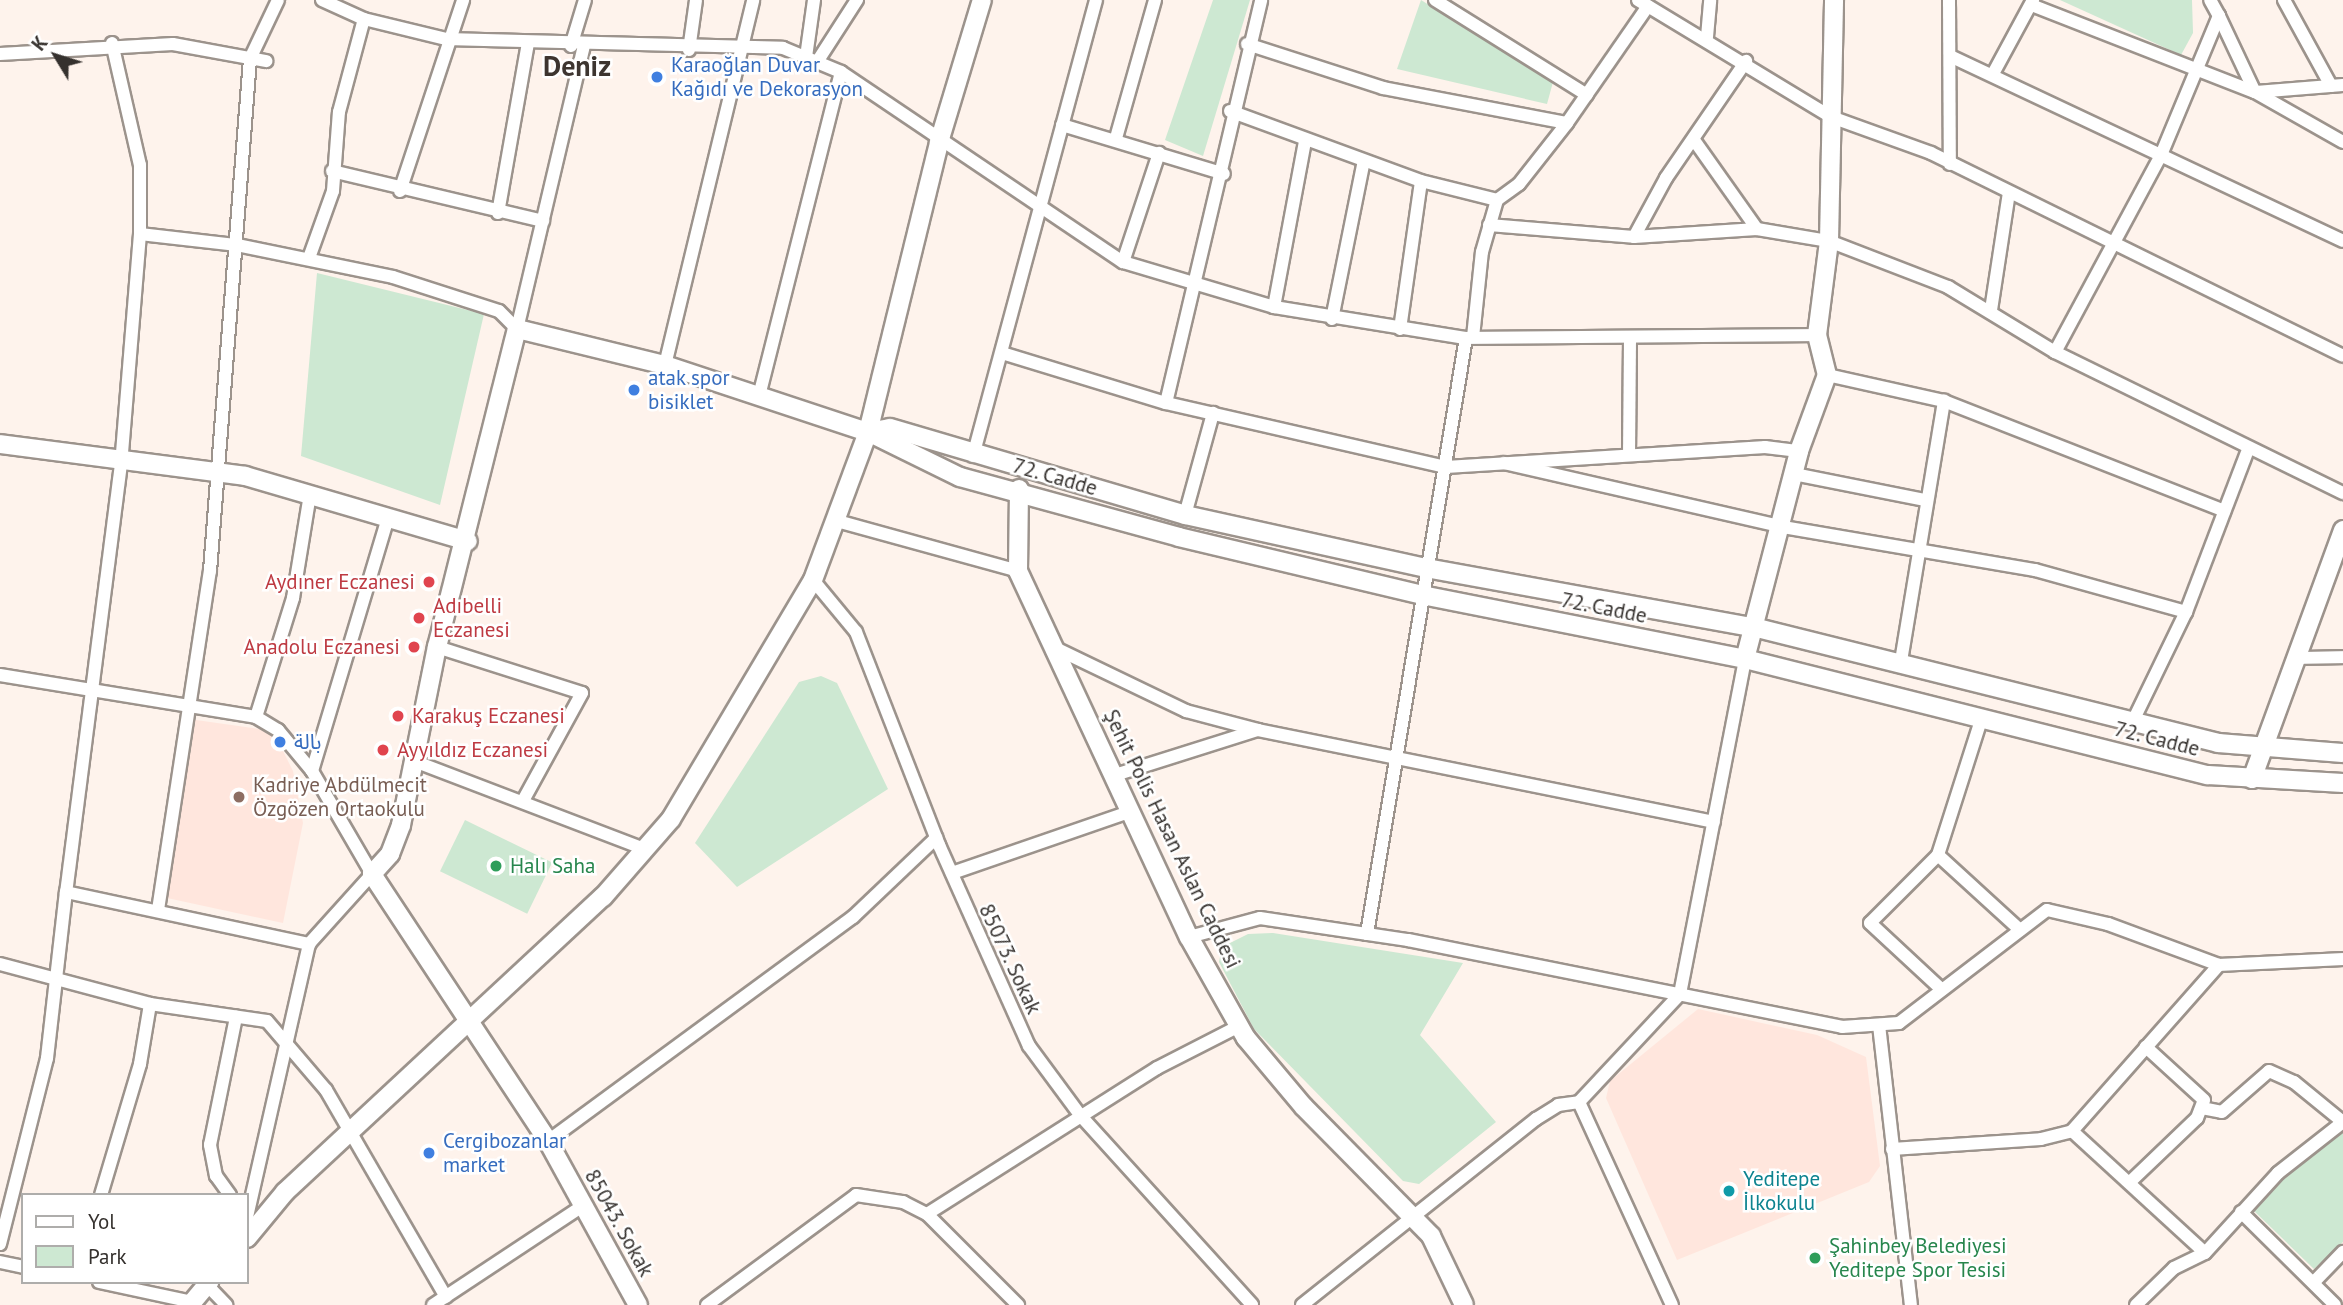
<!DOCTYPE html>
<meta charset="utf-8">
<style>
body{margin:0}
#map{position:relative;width:2343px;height:1305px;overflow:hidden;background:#fef3ec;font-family:"PT Sans","Noto Sans Arabic",sans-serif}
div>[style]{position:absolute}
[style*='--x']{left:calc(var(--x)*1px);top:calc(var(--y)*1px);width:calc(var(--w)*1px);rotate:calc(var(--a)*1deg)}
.education>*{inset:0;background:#ffe6dd}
.green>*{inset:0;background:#cde8d2;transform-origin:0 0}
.roads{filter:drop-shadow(2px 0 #9c938c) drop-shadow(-2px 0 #9c938c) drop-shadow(0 2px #9c938c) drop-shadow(0 -2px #9c938c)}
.street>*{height:12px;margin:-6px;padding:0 6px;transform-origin:6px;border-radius:6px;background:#fff}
.secondary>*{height:18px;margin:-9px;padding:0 9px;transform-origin:9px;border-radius:9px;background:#fff}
.dots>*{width:19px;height:19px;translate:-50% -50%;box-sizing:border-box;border:4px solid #fff;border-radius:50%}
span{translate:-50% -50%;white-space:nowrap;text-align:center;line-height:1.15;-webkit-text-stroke:5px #fff;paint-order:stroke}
.shop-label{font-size:21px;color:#366cbe}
.left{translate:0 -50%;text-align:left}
.street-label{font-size:21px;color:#35312e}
.health-label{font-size:21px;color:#be3a42}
.right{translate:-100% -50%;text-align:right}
.education-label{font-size:21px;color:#785e54}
.leisure-label{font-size:21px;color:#27864d}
.culture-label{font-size:21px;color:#0d838f}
.district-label{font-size:28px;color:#3d3530;font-weight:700}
.legend{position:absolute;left:21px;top:1193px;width:228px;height:91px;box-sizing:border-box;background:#fff;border:2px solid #aeadab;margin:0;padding:9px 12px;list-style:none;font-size:21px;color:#35312e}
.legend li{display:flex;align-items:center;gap:14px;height:35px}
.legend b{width:35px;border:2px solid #aeadab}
.north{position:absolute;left:21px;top:21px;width:70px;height:70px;-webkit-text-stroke:5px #fff;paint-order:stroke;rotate:308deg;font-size:19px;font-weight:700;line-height:28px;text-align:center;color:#35312e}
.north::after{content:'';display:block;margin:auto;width:24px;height:32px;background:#35312e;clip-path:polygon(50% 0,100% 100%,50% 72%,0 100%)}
</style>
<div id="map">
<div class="education">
<div style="clip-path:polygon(189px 719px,273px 731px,293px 771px,303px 823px,283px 923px,167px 898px)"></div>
<div style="clip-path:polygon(1698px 1009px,1817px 1035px,1866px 1057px,1880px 1166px,1869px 1182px,1677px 1260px,1606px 1098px,1610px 1081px)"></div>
</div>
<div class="green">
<div style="clip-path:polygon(1213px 0,1250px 0,1203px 156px,1165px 140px)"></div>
<div style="clip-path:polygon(1421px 0,1553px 82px,1547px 104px,1397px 69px)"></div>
<div style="clip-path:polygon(2060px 0,2192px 0,2193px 33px,2181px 55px)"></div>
<div style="clip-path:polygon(317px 273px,484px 314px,440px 505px,301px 456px)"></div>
<div style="clip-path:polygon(821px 676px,837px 683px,888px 789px,737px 887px,695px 843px,799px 682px)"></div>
<div style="left:465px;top:820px;width:97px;height:57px;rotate:26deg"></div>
<div style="clip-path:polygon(1273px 933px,1463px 963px,1420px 1035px,1496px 1122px,1419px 1184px,1403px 1181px,1254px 1029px,1219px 962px,1222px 947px,1248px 934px)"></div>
<div style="clip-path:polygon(2343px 1129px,2343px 1242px,2314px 1269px,2252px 1209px,2325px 1132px)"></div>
</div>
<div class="roads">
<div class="street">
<div style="--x:322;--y:0;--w:46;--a:24.3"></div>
<div style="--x:364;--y:19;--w:84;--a:13.7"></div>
<div style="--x:446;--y:39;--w:337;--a:1.5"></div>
<div style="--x:783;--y:48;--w:63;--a:22.5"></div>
<div style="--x:841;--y:72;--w:340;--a:34"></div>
<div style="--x:1123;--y:262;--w:158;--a:16.6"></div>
<div style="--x:1274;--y:307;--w:194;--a:9.2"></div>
<div style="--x:1466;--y:338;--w:351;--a:-0.5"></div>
<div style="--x:1435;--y:0;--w:179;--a:32"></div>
<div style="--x:1638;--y:0;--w:226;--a:31.2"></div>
<div style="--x:1831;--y:117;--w:106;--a:19.8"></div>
<div style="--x:1931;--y:153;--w:459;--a:26.2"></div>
<div style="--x:1949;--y:0;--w:164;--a:89.7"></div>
<div style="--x:2284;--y:0;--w:98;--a:61.3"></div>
<div style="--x:2034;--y:6;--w:237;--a:21.3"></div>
<div style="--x:2255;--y:92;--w:101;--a:29.6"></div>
<div style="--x:2219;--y:16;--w:84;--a:64.7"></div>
<div style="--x:1707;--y:37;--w:37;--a:-85"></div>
<div style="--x:112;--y:43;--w:125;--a:77.1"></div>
<div style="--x:140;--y:165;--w:69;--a:90"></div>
<div style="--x:140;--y:234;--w:231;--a:94.7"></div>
<div style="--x:121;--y:464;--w:432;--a:97.3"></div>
<div style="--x:66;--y:892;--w:249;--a:12.1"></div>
<div style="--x:1247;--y:44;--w:143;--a:17.9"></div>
<div style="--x:1383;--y:88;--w:187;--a:10.8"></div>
<div style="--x:571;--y:46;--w:48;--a:-73.1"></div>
<div style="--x:689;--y:50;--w:50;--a:-82"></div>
<div style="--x:0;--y:54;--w:173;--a:-3.3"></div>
<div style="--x:173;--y:44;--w:95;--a:10.4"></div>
<div style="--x:1950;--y:56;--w:434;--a:25.2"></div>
<div style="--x:806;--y:57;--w:58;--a:-82"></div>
<div style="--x:817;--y:62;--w:74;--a:-57.2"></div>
<div style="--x:1994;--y:72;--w:82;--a:-61.6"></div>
<div style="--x:2256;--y:92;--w:87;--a:-4.6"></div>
<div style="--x:1230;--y:111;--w:203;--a:20.1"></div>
<div style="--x:1421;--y:181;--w:78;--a:14"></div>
<div style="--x:1062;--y:125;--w:169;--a:16.8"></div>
<div style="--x:1116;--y:138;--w:143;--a:-74.2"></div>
<div style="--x:1694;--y:140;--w:109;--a:54.7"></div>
<div style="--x:332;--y:171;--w:217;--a:13.3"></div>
<div style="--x:400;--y:191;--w:201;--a:-71.7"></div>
<div style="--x:498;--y:213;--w:173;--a:-80"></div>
<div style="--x:1489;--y:225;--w:145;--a:4.7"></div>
<div style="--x:1634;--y:237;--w:123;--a:-3.7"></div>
<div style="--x:1757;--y:229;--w:73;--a:9.5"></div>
<div style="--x:1829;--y:241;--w:128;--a:21.1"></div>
<div style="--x:1948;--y:287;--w:125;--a:31.3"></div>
<div style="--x:2055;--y:352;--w:321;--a:26.1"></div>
<div style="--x:140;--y:234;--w:98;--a:6.5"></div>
<div style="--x:237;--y:245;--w:159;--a:11.6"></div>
<div style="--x:393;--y:277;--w:111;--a:17.8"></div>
<div style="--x:499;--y:311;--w:25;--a:45"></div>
<div style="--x:1634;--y:237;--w:67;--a:-61.5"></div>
<div style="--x:1666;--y:178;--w:142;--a:-55.6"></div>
<div style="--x:309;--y:258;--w:71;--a:-70.3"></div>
<div style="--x:333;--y:191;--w:79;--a:-85.7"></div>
<div style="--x:339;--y:112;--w:96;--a:-75"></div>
<div style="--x:1123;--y:262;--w:115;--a:-71.7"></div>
<div style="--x:1274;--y:307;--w:168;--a:-79.4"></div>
<div style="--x:1991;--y:310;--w:119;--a:-81.3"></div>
<div style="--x:1332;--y:319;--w:161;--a:-78.6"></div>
<div style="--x:517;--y:329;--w:292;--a:-76.7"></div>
<div style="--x:1400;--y:329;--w:149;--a:-81.9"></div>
<div style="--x:1473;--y:337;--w:85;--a:-84"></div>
<div style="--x:1482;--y:252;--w:54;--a:-73.9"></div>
<div style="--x:1497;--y:200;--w:27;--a:-36"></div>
<div style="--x:1519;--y:184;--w:78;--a:-51.8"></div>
<div style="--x:1567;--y:123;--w:142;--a:-55.3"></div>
<div style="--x:2055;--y:352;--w:224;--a:-61.7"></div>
<div style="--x:2161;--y:155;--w:151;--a:-67.4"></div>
<div style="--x:2219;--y:16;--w:18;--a:-119"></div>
<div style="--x:1002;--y:353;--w:171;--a:17"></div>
<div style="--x:1166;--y:403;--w:287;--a:12.9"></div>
<div style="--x:1446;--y:467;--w:320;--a:-3.6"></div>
<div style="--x:1765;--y:447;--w:34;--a:7"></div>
<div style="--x:665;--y:365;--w:375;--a:-76.4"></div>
<div style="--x:1827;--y:375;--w:120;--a:12.5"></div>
<div style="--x:1944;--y:401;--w:301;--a:21.4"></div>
<div style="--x:759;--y:396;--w:334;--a:-75.8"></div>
<div style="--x:1166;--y:403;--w:414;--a:-76.7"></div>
<div style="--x:1629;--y:455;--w:117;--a:-89.5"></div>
<div style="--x:973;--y:456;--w:472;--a:-74.9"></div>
<div style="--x:1504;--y:463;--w:286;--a:12.9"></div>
<div style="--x:1783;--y:527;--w:256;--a:9.7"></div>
<div style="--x:2035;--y:570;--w:157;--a:15.5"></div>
<div style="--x:1794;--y:474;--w:134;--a:11.2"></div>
<div style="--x:1185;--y:515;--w:106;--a:-74.6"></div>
<div style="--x:837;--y:521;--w:188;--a:15.4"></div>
<div style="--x:813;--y:580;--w:67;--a:50.4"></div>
<div style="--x:856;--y:632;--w:229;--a:68.7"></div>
<div style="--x:939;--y:845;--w:220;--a:65.9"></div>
<div style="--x:1029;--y:1046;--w:86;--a:53.5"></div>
<div style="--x:1080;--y:1115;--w:256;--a:47.8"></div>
<div style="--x:437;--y:647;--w:152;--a:17.6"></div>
<div style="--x:582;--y:693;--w:121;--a:118.7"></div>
<div style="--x:1053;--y:647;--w:148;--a:25.7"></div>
<div style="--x:1186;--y:711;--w:74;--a:14.8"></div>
<div style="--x:2297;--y:658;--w:46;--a:-1.2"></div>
<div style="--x:1901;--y:661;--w:264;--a:-80.6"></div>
<div style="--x:0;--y:675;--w:259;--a:9.3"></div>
<div style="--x:256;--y:717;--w:26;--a:31"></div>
<div style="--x:278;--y:730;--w:53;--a:50.3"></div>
<div style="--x:312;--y:771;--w:119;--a:59.8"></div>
<div style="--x:372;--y:874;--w:94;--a:132"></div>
<div style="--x:309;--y:944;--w:281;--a:102.8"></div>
<div style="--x:256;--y:717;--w:125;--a:-72.7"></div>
<div style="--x:293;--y:598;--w:105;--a:-80.7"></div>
<div style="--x:1982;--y:717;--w:145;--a:107.7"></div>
<div style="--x:1938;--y:855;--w:111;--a:42.4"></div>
<div style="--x:2133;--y:721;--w:121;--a:-64.1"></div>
<div style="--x:2186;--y:612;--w:173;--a:-69.1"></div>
<div style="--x:414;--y:761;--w:246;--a:20.9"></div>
<div style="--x:312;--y:771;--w:265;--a:-73.3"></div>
<div style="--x:1115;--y:775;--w:150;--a:-17.5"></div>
<div style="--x:1258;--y:730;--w:465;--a:11.4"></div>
<div style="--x:1938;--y:855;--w:96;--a:135"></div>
<div style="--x:1870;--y:923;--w:98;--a:42.9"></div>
<div style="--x:952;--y:873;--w:190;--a:-19"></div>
<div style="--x:158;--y:910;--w:343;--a:-81.3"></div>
<div style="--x:210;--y:571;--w:514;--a:-85.53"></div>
<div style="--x:250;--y:59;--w:65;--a:-64.6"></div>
<div style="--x:1367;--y:934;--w:604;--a:-80.57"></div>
<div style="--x:1189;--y:937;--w:73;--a:-15"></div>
<div style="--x:1260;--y:918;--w:150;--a:8.5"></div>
<div style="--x:1408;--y:940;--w:443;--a:11.3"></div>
<div style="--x:1842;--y:1027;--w:57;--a:-4"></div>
<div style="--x:1899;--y:1023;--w:186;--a:-37.4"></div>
<div style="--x:2047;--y:910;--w:63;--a:12.9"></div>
<div style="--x:2108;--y:924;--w:118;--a:20.3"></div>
<div style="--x:2219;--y:965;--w:124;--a:-2.8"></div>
<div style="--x:0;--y:964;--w:155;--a:14.9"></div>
<div style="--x:150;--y:1004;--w:118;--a:8.3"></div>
<div style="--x:267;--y:1021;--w:91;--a:49.5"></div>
<div style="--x:326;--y:1090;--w:239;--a:59.9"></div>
<div style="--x:1879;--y:1025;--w:282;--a:83.5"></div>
<div style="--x:1579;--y:1102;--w:148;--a:-46.9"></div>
<div style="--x:1680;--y:994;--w:341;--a:-79"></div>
<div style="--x:2202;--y:1108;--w:20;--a:11"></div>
<div style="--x:2222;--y:1112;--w:62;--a:-41.1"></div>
<div style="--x:2269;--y:1071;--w:27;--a:24"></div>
<div style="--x:2294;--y:1082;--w:63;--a:39.2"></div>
<div style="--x:2072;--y:1131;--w:180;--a:42.5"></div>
<div style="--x:548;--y:1141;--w:378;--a:-36.3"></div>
<div style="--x:853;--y:917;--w:115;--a:-43.6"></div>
<div style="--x:1892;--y:1149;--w:149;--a:-3.8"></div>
<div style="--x:2041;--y:1139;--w:32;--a:-14"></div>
<div style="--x:2072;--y:1131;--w:222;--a:-48.5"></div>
<div style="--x:2131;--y:1181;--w:91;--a:-43.7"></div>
<div style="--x:2197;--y:1118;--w:19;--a:-69"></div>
<div style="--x:2204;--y:1100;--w:79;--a:-137.6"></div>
<div style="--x:101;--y:1195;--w:137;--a:-73.4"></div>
<div style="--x:140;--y:1064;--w:61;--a:-80.5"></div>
<div style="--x:230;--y:1195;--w:24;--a:-126"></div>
<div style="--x:216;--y:1176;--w:32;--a:-101"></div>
<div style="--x:210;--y:1145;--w:131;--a:-78.5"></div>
<div style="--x:2241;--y:1212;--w:132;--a:44.7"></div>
<div style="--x:927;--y:1214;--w:272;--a:-32.4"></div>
<div style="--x:1157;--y:1068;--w:92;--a:-27.1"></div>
<div style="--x:0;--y:1244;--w:192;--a:-75.8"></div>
<div style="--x:47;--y:1058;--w:167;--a:-83.5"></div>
<div style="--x:0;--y:1262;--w:24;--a:12"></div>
<div style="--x:99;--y:1282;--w:95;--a:12.1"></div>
<div style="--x:2314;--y:1282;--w:42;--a:-46"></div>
<div style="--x:207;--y:1285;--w:28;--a:46"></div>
<div style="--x:433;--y:1305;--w:181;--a:-33.5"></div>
<div style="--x:707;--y:1305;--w:185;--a:-36.4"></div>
<div style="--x:856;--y:1195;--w:48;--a:8.5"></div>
<div style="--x:903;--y:1202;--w:27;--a:27"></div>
<div style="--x:927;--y:1214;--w:129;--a:45"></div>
<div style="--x:1302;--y:1305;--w:299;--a:-38.5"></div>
<div style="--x:1536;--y:1119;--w:26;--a:-32"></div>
<div style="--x:1558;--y:1105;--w:21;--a:-8"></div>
<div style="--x:1579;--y:1102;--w:223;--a:65.4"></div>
<div style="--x:2136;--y:1305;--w:53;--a:-44.2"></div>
<div style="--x:2174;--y:1268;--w:34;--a:-26"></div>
<div style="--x:2205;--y:1253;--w:108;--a:-47.6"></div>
<div style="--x:2278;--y:1173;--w:83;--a:-38.1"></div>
</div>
<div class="secondary">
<div style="--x:868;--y:432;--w:102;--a:26.1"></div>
<div style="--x:960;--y:477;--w:227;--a:15.3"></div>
<div style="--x:1179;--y:537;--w:250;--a:13.4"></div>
<div style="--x:1422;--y:595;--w:329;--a:11.2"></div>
<div style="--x:1745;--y:659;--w:477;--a:14.1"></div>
<div style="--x:2208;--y:775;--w:135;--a:3.4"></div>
<div style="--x:0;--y:444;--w:247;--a:7.4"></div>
<div style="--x:245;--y:476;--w:232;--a:16.3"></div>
<div style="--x:1019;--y:489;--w:82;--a:90.7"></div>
<div style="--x:1018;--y:571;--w:404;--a:65"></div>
<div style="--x:1189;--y:937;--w:116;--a:60.6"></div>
<div style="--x:1246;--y:1038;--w:90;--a:50"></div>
<div style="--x:1304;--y:1107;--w:181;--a:45.4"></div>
<div style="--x:1431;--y:1236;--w:76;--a:64.4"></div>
<div style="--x:1745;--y:659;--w:215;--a:-75.4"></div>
<div style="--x:1799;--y:451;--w:81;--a:-69.8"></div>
<div style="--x:1827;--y:375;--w:41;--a:-104"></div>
<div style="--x:1817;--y:335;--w:95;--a:-82.7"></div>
<div style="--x:1829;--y:241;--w:241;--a:-88.8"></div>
<div style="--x:2252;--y:779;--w:265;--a:-69.9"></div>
<div style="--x:247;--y:1238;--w:60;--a:-50.4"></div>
<div style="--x:285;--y:1192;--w:434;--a:-42.9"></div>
<div style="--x:603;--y:897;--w:103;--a:-48.9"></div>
<div style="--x:671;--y:819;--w:278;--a:-59.3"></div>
<div style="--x:813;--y:580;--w:158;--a:-69.6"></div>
<div style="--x:868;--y:432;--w:299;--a:-76.2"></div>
<div style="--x:939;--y:142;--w:148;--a:-73.2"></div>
<div style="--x:190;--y:1305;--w:30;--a:-50"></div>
<div style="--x:638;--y:1305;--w:187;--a:-118.8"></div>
<div style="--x:548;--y:1141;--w:320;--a:-123.4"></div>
<div style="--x:372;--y:874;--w:27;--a:-48"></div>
<div style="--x:390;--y:854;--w:31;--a:-69"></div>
<div style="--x:401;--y:825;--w:182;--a:-78.6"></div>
<div style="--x:437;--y:647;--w:328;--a:-75.9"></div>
<div style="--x:517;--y:329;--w:152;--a:13.7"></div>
<div style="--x:665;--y:365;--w:214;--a:18.3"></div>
<div style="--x:868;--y:432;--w:22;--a:-10"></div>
<div style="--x:890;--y:428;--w:308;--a:16.4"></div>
<div style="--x:1185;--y:515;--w:247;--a:12.4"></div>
<div style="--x:1426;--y:568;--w:336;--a:10.3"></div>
<div style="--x:1757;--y:628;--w:475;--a:14"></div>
<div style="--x:2218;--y:743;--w:125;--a:4.6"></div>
</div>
</div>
<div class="dots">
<div style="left:657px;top:77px;background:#3f7fe0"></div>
<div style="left:634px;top:390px;background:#3f7fe0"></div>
<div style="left:429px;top:582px;background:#e0444e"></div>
<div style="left:419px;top:618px;background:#e0444e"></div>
<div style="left:414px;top:647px;background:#e0444e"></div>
<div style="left:398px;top:716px;background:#e0444e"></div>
<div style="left:280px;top:742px;background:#3f7fe0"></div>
<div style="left:383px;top:750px;background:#e0444e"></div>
<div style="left:239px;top:797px;background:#8d6e63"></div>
<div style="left:496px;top:866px;background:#2e9e5b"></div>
<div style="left:429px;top:1153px;background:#3f7fe0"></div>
<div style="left:1729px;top:1191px;background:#0f9aa8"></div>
<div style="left:1815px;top:1258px;background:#2e9e5b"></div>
</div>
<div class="shop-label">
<span class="left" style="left:671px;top:77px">Karaoğlan Duvar<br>Kağıdı ve Dekorasyon</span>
<span class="left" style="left:648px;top:390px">atak spor<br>bisiklet</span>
<span class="left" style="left:294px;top:742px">بالة</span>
<span class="left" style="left:443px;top:1153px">Cergibozanlar<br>market</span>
</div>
<div class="street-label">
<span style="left:1055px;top:477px;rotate:16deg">72. Cadde</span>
<span style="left:1604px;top:608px;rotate:11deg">72. Cadde</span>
<span style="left:2157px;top:739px;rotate:14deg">72. Cadde</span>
<span style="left:1172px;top:839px;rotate:64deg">Şehit Polis Hasan Aslan Caddesi</span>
<span style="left:1010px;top:959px;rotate:65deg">85073. Sokak</span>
<span style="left:619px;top:1223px;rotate:61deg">85043. Sokak</span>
</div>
<div class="health-label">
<span class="right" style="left:415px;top:582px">Aydıner Eczanesi</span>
<span class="left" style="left:433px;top:618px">Adıbelli<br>Eczanesi</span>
<span class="right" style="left:400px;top:647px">Anadolu Eczanesi</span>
<span class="left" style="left:412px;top:716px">Karakuş Eczanesi</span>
<span class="left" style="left:397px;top:750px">Ayyıldız Eczanesi</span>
</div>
<div class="education-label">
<span class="left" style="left:253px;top:797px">Kadriye Abdülmecit<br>Özgözen Ortaokulu</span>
</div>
<div class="leisure-label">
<span class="left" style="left:510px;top:866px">Halı Saha</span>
<span class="left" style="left:1829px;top:1258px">Şahinbey Belediyesi<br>Yeditepe Spor Tesisi</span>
</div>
<div class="culture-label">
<span class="left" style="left:1743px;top:1191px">Yeditepe<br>İlkokulu</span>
</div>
<div class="district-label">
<span style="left:577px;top:66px">Deniz</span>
</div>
<ul class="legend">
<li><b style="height:9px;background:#fff"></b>Yol</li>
<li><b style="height:19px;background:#cde8d2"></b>Park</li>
</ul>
<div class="north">K</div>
</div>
